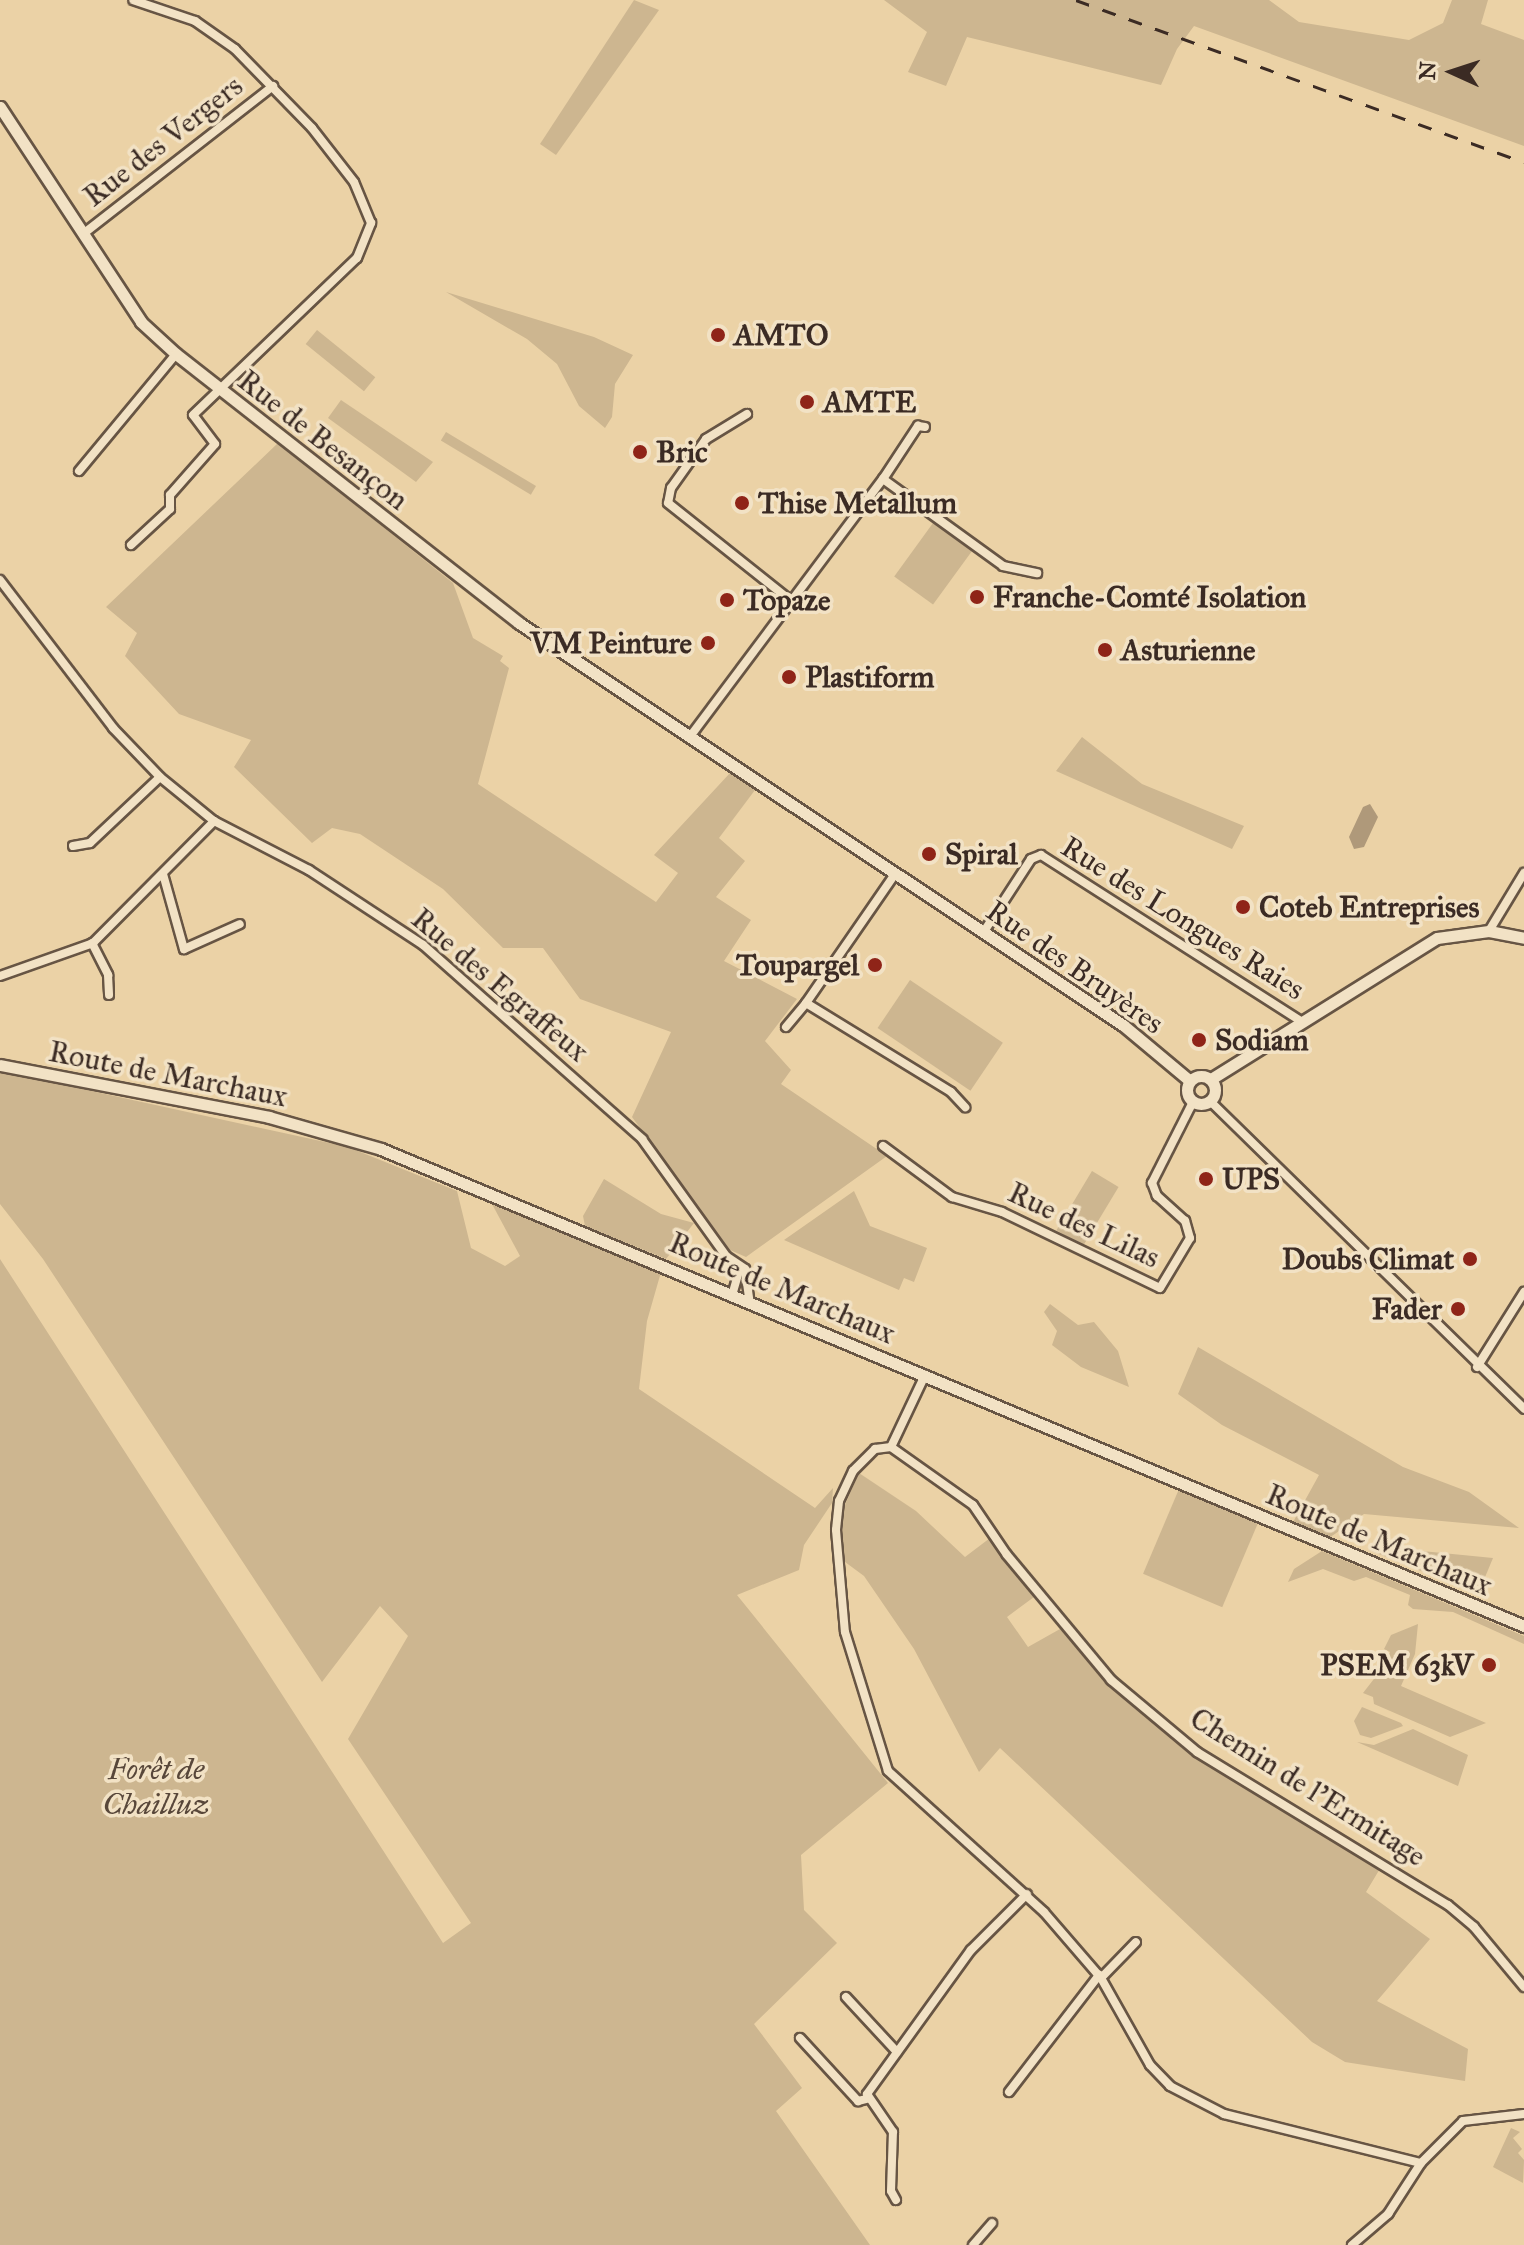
<!DOCTYPE html>
<meta charset="utf-8">
<style>
body{margin:0}
#map{position:relative;width:1524px;height:2245px;overflow:hidden;background:#ebd2a6;font-family:"IM FELL Great Primer",serif}
div>[style]{position:absolute}
[style*='--x']{left:calc(var(--x)*1px);top:calc(var(--y)*1px);width:calc(var(--w)*1px);rotate:calc(var(--a)*1deg)}
.green>*{inset:0;background:#cdb690;transform-origin:0 0}
.water>*{inset:0;background:#af997a}
.roads{filter:drop-shadow(2px 0 #675544) drop-shadow(-2px 0 #675544) drop-shadow(0 2px #675544) drop-shadow(0 -2px #675544)}
.street>*{height:8px;margin:-4px;padding:0 4px;transform-origin:4px;border-radius:4px;background:#f2e2c5}
.secondary>*{height:11px;margin:-5.5px;padding:0 5.5px;transform-origin:5.5px;border-radius:5.5px;background:#f2e2c5}
.secondary>.ring{margin:-5.5px;padding:0;box-sizing:content-box;background:none;border:11px solid #f2e2c5;border-radius:50%}
.rail>*{height:3px;margin-top:-1.5px;transform-origin:0;background:repeating-linear-gradient(90deg,#3b2b24 0 14px,transparent 0 28px)}
.dots>*{width:22px;height:22px;translate:-50% -50%;box-sizing:border-box;border:4px solid #f2e2c5;border-radius:50%}
span{translate:-50% -50%;white-space:nowrap;text-align:center;line-height:1.15;-webkit-text-stroke:7px #f2e2c5;paint-order:stroke}
.street-label{font-size:30px;color:#3b2b24}
.poi-label{font-size:30px;color:#3b2b24;font-weight:700}
.left{translate:0 -50%;text-align:left}
.right{translate:-100% -50%;text-align:right}
.park-label{font-size:30px;color:#58473a;font-style:italic}
.north{position:absolute;left:1412px;top:32px;width:80px;height:80px;-webkit-text-stroke:6px #f2e2c5;paint-order:stroke;rotate:273deg;font-size:22px;font-weight:700;line-height:32px;text-align:center;color:#3b2b24}
.north::after{content:'';display:block;margin:auto;width:28px;height:36px;background:#3b2b24;clip-path:polygon(50% 0,100% 100%,50% 72%,0 100%)}
</style>
<div id="map">
<div class="green">
<div style="clip-path:polygon(634px 0,659px 10px,556px 155px,540px 144px)"></div>
<div style="clip-path:polygon(884px 0,1269px 0,1299px 22px,1409px 40px,1443px 23px,1452px 0,1488px 0,1481px 24px,1524px 40px,1524px 146px,1194px 26px,1177px 49px,1161px 85px,967px 37px,946px 86px,908px 72px,927px 32px)"></div>
<div style="clip-path:polygon(446px 292px,594px 337px,633px 355px,615px 384px,612px 417px,605px 428px,579px 406px,557px 364px,527px 339px)"></div>
<div style="left:317px;top:330px;width:75px;height:18px;rotate:39deg"></div>
<div style="clip-path:polygon(341px 400px,433px 462px,416px 482px,328px 418px)"></div>
<div style="left:446px;top:432px;width:105px;height:10px;rotate:31deg"></div>
<div style="clip-path:polygon(278px 443px,453px 583px,473px 638px,503px 656px,500px 661px,509px 668px,478px 784px,656px 902px,678px 873px,654px 855px,730px 773px,755px 790px,719px 838px,745px 861px,716px 897px,751px 920px,724px 961px,797px 999px,765px 1041px,791px 1070px,781px 1084px,887px 1156px,746px 1257px,730px 1250px,632px 1117px,671px 1032px,580px 999px,543px 948px,503px 948px,443px 889px,360px 834px,332px 828px,312px 843px,234px 767px,251px 740px,179px 714px,125px 656px,137px 633px,106px 607px)"></div>
<div style="left:933px;top:523px;width:48px;height:66px;rotate:36deg"></div>
<div style="clip-path:polygon(1082px 737px,1142px 784px,1244px 826px,1232px 849px,1056px 771px)"></div>
<div style="left:910px;top:980px;width:112px;height:58px;rotate:34deg"></div>
<div style="clip-path:polygon(0 1071px,348px 1147px,457px 1191px,471px 1248px,505px 1266px,520px 1256px,492px 1204px,661px 1272px,647px 1321px,639px 1389px,815px 1508px,833px 1488px,832px 1503px,804px 1545px,799px 1570px,737px 1595px,888px 1783px,801px 1855px,804px 1910px,837px 1943px,754px 2024px,802px 2088px,776px 2111px,870px 2245px,0 2245px,0 1259px,443px 1943px,471px 1923px,348px 1739px,408px 1636px,380px 1606px,322px 1682px,43px 1259px,0 1204px)"></div>
<div style="left:1092px;top:1171px;width:31px;height:69px;rotate:31deg"></div>
<div style="clip-path:polygon(604px 1179px,661px 1214px,694px 1223px,666px 1259px,585px 1226px,583px 1216px)"></div>
<div style="clip-path:polygon(854px 1191px,870px 1226px,927px 1248px,914px 1282px,904px 1278px,899px 1290px,784px 1240px)"></div>
<div style="clip-path:polygon(1050px 1304px,1078px 1325px,1094px 1322px,1118px 1351px,1129px 1387px,1081px 1367px,1052px 1345px,1057px 1331px,1044px 1312px)"></div>
<div style="clip-path:polygon(1198px 1347px,1403px 1467px,1469px 1492px,1519px 1528px,1364px 1514px,1326px 1540px,1292px 1524px,1319px 1475px,1222px 1425px,1178px 1394px)"></div>
<div style="clip-path:polygon(859px 1473px,916px 1511px,965px 1557px,990px 1538px,1034px 1597px,1007px 1617px,1028px 1647px,1060px 1629px,1182px 1748px,1381px 1867px,1366px 1892px,1430px 1939px,1377px 2001px,1468px 2049px,1465px 2081px,1345px 2062px,1312px 2042px,1000px 1748px,979px 1772px,914px 1649px,864px 1576px,841px 1559px,841px 1514px)"></div>
<div style="left:1179px;top:1489px;width:86px;height:92px;rotate:23deg"></div>
<div style="clip-path:polygon(1371px 1546px,1493px 1558px,1478px 1594px,1369px 1550px)"></div>
<div style="clip-path:polygon(1322px 1551px,1524px 1636px,1524px 1644px,1453px 1612px,1413px 1609px,1408px 1605px,1410px 1595px,1366px 1577px,1354px 1581px,1323px 1569px,1288px 1582px,1294px 1569px)"></div>
<div style="clip-path:polygon(1418px 1624px,1415px 1654px,1401px 1686px,1486px 1723px,1450px 1737px,1374px 1704px,1373px 1697px,1363px 1693px,1384px 1666px,1390px 1652px,1384px 1649px,1391px 1635px)"></div>
<div style="clip-path:polygon(1362px 1707px,1401px 1723px,1403px 1726px,1371px 1738px,1360px 1735px,1354px 1721px)"></div>
<div style="clip-path:polygon(1413px 1729px,1468px 1755px,1458px 1786px,1357px 1742px,1374px 1745px)"></div>
<div style="clip-path:polygon(1511px 2128px,1520px 2132px,1513px 2138px,1522px 2149px,1518px 2153px,1524px 2160px,1523px 2183px,1493px 2167px)"></div>
</div>
<div class="water">
<div style="clip-path:polygon(1370px 804px,1378px 817px,1364px 847px,1354px 849px,1349px 837px,1363px 807px)"></div>
</div>
<div class="roads">
<div class="street">
<div style="--x:83;--y:234;--w:241;--a:-37.9"></div>
<div style="--x:747;--y:414;--w:48;--a:148.6"></div>
<div style="--x:706;--y:439;--w:60;--a:125.5"></div>
<div style="--x:671;--y:488;--w:15;--a:101"></div>
<div style="--x:668;--y:503;--w:156;--a:38.5"></div>
<div style="--x:79;--y:471;--w:152;--a:-50.3"></div>
<div style="--x:883;--y:479;--w:64;--a:-56.6"></div>
<div style="--x:918;--y:426;--w:7;--a:8"></div>
<div style="--x:131;--y:545;--w:53;--a:-42.7"></div>
<div style="--x:170;--y:509;--w:14;--a:-90"></div>
<div style="--x:170;--y:495;--w:68;--a:-48.6"></div>
<div style="--x:215;--y:444;--w:36;--a:-127"></div>
<div style="--x:193;--y:415;--w:227;--a:-43.8"></div>
<div style="--x:357;--y:258;--w:38;--a:-68"></div>
<div style="--x:371;--y:223;--w:44;--a:-112.5"></div>
<div style="--x:354;--y:182;--w:68;--a:-127.9"></div>
<div style="--x:312;--y:128;--w:110;--a:-134.3"></div>
<div style="--x:235;--y:49;--w:49;--a:-145"></div>
<div style="--x:195;--y:21;--w:65;--a:-161.3"></div>
<div style="--x:0;--y:580;--w:186;--a:52.6"></div>
<div style="--x:113;--y:728;--w:68;--a:46.2"></div>
<div style="--x:160;--y:777;--w:70;--a:39.2"></div>
<div style="--x:214;--y:821;--w:107;--a:27.3"></div>
<div style="--x:309;--y:870;--w:136;--a:33.3"></div>
<div style="--x:423;--y:945;--w:293;--a:41.5"></div>
<div style="--x:642;--y:1139;--w:144;--a:54.3"></div>
<div style="--x:726;--y:1256;--w:23;--a:34"></div>
<div style="--x:745;--y:1269;--w:30;--a:82"></div>
<div style="--x:689;--y:738;--w:324;--a:-53.2"></div>
<div style="--x:883;--y:479;--w:148;--a:35.9"></div>
<div style="--x:1003;--y:566;--w:35;--a:12"></div>
<div style="--x:73;--y:846;--w:17;--a:-10"></div>
<div style="--x:90;--y:843;--w:96;--a:-43.3"></div>
<div style="--x:163;--y:874;--w:78;--a:74.4"></div>
<div style="--x:184;--y:949;--w:61;--a:-24.1"></div>
<div style="--x:895;--y:874;--w:157;--a:124.6"></div>
<div style="--x:806;--y:1003;--w:170;--a:31.5"></div>
<div style="--x:951;--y:1092;--w:21;--a:47"></div>
<div style="--x:1489;--y:931;--w:68;--a:-58.9"></div>
<div style="--x:983;--y:933;--w:88;--a:-57"></div>
<div style="--x:1031;--y:859;--w:11;--a:-22"></div>
<div style="--x:1041;--y:855;--w:308;--a:32.6"></div>
<div style="--x:92;--y:943;--w:36;--a:63"></div>
<div style="--x:108;--y:975;--w:20;--a:87"></div>
<div style="--x:0;--y:976;--w:99;--a:-19.5"></div>
<div style="--x:93;--y:943;--w:172;--a:-45.2"></div>
<div style="--x:786;--y:1027;--w:31;--a:-50"></div>
<div style="--x:1210;--y:1101;--w:440;--a:44.4"></div>
<div style="--x:883;--y:1146;--w:86;--a:36.5"></div>
<div style="--x:952;--y:1197;--w:52;--a:16.7"></div>
<div style="--x:1002;--y:1212;--w:175;--a:25.7"></div>
<div style="--x:1160;--y:1288;--w:58;--a:-59"></div>
<div style="--x:1190;--y:1238;--w:18;--a:-106"></div>
<div style="--x:1185;--y:1221;--w:38;--a:-138"></div>
<div style="--x:1157;--y:1196;--w:14;--a:-111"></div>
<div style="--x:1152;--y:1183;--w:91;--a:-63.2"></div>
<div style="--x:733;--y:1292;--w:25;--a:-74"></div>
<div style="--x:1477;--y:1367;--w:89;--a:-57.9"></div>
<div style="--x:891;--y:1447;--w:16;--a:173"></div>
<div style="--x:875;--y:1449;--w:31;--a:135"></div>
<div style="--x:853;--y:1471;--w:33;--a:115"></div>
<div style="--x:839;--y:1501;--w:29;--a:96"></div>
<div style="--x:836;--y:1530;--w:102;--a:85"></div>
<div style="--x:845;--y:1632;--w:145;--a:72.8"></div>
<div style="--x:888;--y:1771;--w:210;--a:42.1"></div>
<div style="--x:1044;--y:1912;--w:87;--a:49.2"></div>
<div style="--x:1101;--y:1978;--w:100;--a:60.6"></div>
<div style="--x:1150;--y:2065;--w:29;--a:46"></div>
<div style="--x:1170;--y:2086;--w:61;--a:27.4"></div>
<div style="--x:1224;--y:2114;--w:203;--a:14"></div>
<div style="--x:891;--y:1447;--w:100;--a:35.3"></div>
<div style="--x:973;--y:1505;--w:60;--a:55.8"></div>
<div style="--x:1007;--y:1555;--w:163;--a:50.2"></div>
<div style="--x:1111;--y:1680;--w:112;--a:39.9"></div>
<div style="--x:1197;--y:1752;--w:294;--a:31.4"></div>
<div style="--x:1448;--y:1905;--w:34;--a:40"></div>
<div style="--x:1474;--y:1927;--w:78;--a:50.2"></div>
<div style="--x:891;--y:1447;--w:80;--a:-64.7"></div>
<div style="--x:1101;--y:1978;--w:50;--a:-45.8"></div>
<div style="--x:846;--y:1997;--w:75;--a:47.2"></div>
<div style="--x:800;--y:2038;--w:86;--a:47.4"></div>
<div style="--x:858;--y:2101;--w:9;--a:-13"></div>
<div style="--x:1009;--y:2092;--w:148;--a:-52.4"></div>
<div style="--x:896;--y:2200;--w:10;--a:-119"></div>
<div style="--x:891;--y:2191;--w:59;--a:-88.1"></div>
<div style="--x:893;--y:2132;--w:46;--a:-124.4"></div>
<div style="--x:867;--y:2094;--w:178;--a:-54.2"></div>
<div style="--x:971;--y:1950;--w:79;--a:-45"></div>
<div style="--x:973;--y:2245;--w:29;--a:-49"></div>
<div style="--x:1352;--y:2245;--w:48;--a:-40.7"></div>
<div style="--x:1388;--y:2214;--w:61;--a:-57.1"></div>
<div style="--x:1421;--y:2163;--w:59;--a:-45"></div>
<div style="--x:1463;--y:2121;--w:61;--a:-6.5"></div>
</div>
<div class="secondary">
<div style="--x:0;--y:107;--w:257;--a:56.7"></div>
<div style="--x:141;--y:322;--w:47;--a:42.4"></div>
<div style="--x:176;--y:354;--w:436;--a:38.1"></div>
<div style="--x:519;--y:623;--w:726;--a:33.65"></div>
<div style="--x:1123;--y:1025;--w:87;--a:39.9"></div>
<div style="--x:0;--y:1065;--w:274;--a:10.9"></div>
<div style="--x:269;--y:1117;--w:116;--a:15.9"></div>
<div style="--x:381;--y:1149;--w:1239;--a:22.65"></div>
<div class="ring" style="left:1187px;top:1076px;width:17px;height:17px"></div>
<div style="--x:1211;--y:1079;--w:266;--a:-32"></div>
<div style="--x:1437;--y:938;--w:52;--a:-7.7"></div>
<div style="--x:1489;--y:931;--w:36;--a:11"></div>
</div>
</div>
<div class="rail">
<div style="--x:1076;--y:0;--w:476;--a:19.9"></div>
</div>
<div class="dots">
<div style="left:718px;top:335px;background:#8f2418"></div>
<div style="left:807px;top:402px;background:#8f2418"></div>
<div style="left:640px;top:452px;background:#8f2418"></div>
<div style="left:742px;top:503px;background:#8f2418"></div>
<div style="left:977px;top:597px;background:#8f2418"></div>
<div style="left:727px;top:600px;background:#8f2418"></div>
<div style="left:708px;top:643px;background:#8f2418"></div>
<div style="left:1105px;top:650px;background:#8f2418"></div>
<div style="left:789px;top:677px;background:#8f2418"></div>
<div style="left:929px;top:854px;background:#8f2418"></div>
<div style="left:1243px;top:907px;background:#8f2418"></div>
<div style="left:875px;top:965px;background:#8f2418"></div>
<div style="left:1199px;top:1040px;background:#8f2418"></div>
<div style="left:1206px;top:1179px;background:#8f2418"></div>
<div style="left:1470px;top:1259px;background:#8f2418"></div>
<div style="left:1458px;top:1309px;background:#8f2418"></div>
<div style="left:1489px;top:1665px;background:#8f2418"></div>
</div>
<div class="street-label">
<span style="left:163px;top:141px;rotate:-38deg">Rue des Vergers</span>
<span style="left:323px;top:440px;rotate:38deg">Rue de Besançon</span>
<span style="left:1183px;top:918px;rotate:32deg">Rue des Longues Raies</span>
<span style="left:1075px;top:967px;rotate:35deg">Rue des Bruyères</span>
<span style="left:500px;top:985px;rotate:40deg">Rue des Egraffeux</span>
<span style="left:168px;top:1074px;rotate:11deg">Route de Marchaux</span>
<span style="left:1084px;top:1225px;rotate:25deg">Rue des Lilas</span>
<span style="left:782px;top:1288px;rotate:23deg">Route de Marchaux</span>
<span style="left:1379px;top:1540px;rotate:23deg">Route de Marchaux</span>
<span style="left:1308px;top:1787px;rotate:32deg">Chemin de l'Ermitage</span>
</div>
<div class="poi-label">
<span class="left" style="left:734px;top:335px">AMTO</span>
<span class="left" style="left:823px;top:402px">AMTE</span>
<span class="left" style="left:656px;top:452px">Bric</span>
<span class="left" style="left:758px;top:503px">Thise Metallum</span>
<span class="left" style="left:993px;top:597px">Franche-Comté Isolation</span>
<span class="left" style="left:743px;top:600px">Topaze</span>
<span class="right" style="left:692px;top:643px">VM Peinture</span>
<span class="left" style="left:1121px;top:650px">Asturienne</span>
<span class="left" style="left:805px;top:677px">Plastiform</span>
<span class="left" style="left:945px;top:854px">Spiral</span>
<span class="left" style="left:1259px;top:907px">Coteb Entreprises</span>
<span class="right" style="left:859px;top:965px">Toupargel</span>
<span class="left" style="left:1215px;top:1040px">Sodiam</span>
<span class="left" style="left:1222px;top:1179px">UPS</span>
<span class="right" style="left:1454px;top:1259px">Doubs Climat</span>
<span class="right" style="left:1442px;top:1309px">Fader</span>
<span class="right" style="left:1473px;top:1665px">PSEM 63kV</span>
</div>
<div class="park-label">
<span style="left:156px;top:1786px">Forêt de<br>Chailluz</span>
</div>
<div class="north">N</div>
</div>
